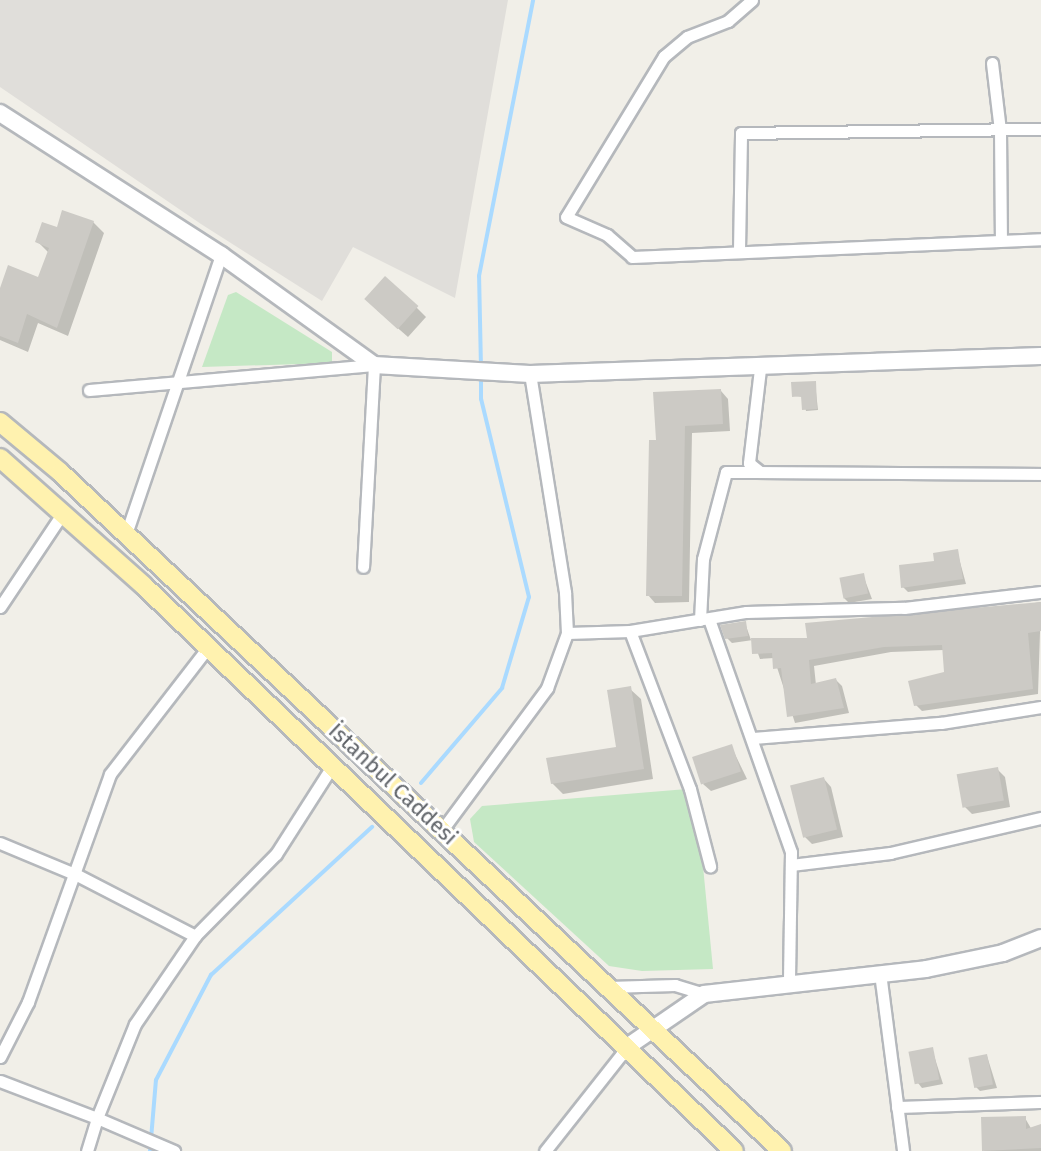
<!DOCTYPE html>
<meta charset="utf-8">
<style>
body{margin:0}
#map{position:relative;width:1041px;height:1151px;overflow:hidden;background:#f1efe8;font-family:"Fira Sans",sans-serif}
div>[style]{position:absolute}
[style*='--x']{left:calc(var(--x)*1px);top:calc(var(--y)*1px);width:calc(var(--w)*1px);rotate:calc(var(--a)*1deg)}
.industrial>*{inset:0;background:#e0deda}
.green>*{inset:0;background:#c5e8c5}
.shadow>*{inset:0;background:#0003}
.stream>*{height:4px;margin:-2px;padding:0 2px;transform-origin:2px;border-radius:2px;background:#aadaff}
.building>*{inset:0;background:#cccac5;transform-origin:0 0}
.roads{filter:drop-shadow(2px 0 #b5b8bc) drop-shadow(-2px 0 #b5b8bc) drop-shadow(0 2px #b5b8bc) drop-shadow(0 -2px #b5b8bc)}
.street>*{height:11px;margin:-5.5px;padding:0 5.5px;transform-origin:5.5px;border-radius:5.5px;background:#fff}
.secondary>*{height:16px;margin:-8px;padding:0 8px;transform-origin:8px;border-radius:8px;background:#fff}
.primary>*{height:18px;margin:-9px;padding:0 9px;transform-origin:9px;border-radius:9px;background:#fff2af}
span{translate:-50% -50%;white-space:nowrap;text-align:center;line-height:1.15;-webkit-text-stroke:6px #fff;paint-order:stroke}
.street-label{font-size:22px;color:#5f6368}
</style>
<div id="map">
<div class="industrial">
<div style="clip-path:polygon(0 0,508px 0,455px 298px,353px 247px,322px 301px,201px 224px,0 87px)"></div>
</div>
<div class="green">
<div style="clip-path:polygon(236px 292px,332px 352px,332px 363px,202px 367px,228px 295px)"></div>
<div style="clip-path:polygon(687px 789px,702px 856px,713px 969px,642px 971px,609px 966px,474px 842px,470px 819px,482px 806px)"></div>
</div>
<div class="shadow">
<div style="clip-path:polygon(93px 222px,104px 233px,68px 336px,38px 323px,28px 352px,0 340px,0 295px,39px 280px,49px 253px,37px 241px,58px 230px)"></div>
<div style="clip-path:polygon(416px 307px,426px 317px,408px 337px,377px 310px)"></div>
<div style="clip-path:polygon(815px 383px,818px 410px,806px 411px,803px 397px,794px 396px)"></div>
<div style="clip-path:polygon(721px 391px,728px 399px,730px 431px,692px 433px,689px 602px,655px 603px,648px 595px,658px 442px)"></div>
<div style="clip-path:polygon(957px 551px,966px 584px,908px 592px,903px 587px)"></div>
<div style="clip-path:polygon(863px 575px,872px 599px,849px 603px,844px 598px)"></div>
<div style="clip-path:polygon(1041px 602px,1038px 694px,922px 711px,916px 705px,946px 673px,944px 650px,891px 652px,814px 666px,816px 685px,836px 680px,842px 686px,849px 713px,795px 723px,774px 658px,760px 659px,753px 640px,732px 643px,727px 638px,745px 623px,751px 640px,810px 640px)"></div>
<div style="clip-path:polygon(630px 689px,641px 699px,653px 779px,563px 794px,552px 783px,618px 748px)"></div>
<div style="clip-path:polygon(731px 746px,747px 779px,711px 791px,703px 784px)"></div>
<div style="clip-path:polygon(997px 769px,1005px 777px,1010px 807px,972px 814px,964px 806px)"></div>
<div style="clip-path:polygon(824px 779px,831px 787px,843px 837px,812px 844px,804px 836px)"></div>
<div style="clip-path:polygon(932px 1049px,943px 1084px,922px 1088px,918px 1083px)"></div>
<div style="clip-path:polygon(987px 1056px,997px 1088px,980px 1091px,976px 1087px)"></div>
<div style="clip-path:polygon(1025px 1118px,1032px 1130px,1041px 1127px,1041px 1151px,984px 1151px,983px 1119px)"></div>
</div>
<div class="stream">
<div style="--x:481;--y:368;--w:92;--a:-91.2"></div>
<div style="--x:479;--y:276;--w:281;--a:-78.9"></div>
<div style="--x:421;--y:783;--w:125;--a:-49.5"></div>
<div style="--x:502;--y:688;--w:95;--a:-73.5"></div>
<div style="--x:529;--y:597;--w:204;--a:-103.6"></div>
<div style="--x:481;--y:399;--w:22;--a:-90"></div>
<div style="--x:150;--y:1151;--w:71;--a:-85.2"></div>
<div style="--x:156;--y:1080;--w:119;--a:-62.4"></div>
<div style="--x:211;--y:975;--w:219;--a:-42.6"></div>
</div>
<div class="building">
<div style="clip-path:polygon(62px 210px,94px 221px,57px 328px,27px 314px,18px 343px,0 336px,0 288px,8px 265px,38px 277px,49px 248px,35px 242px,42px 222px,57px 227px)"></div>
<div style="left:385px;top:276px;width:45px;height:31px;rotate:42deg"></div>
<div style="clip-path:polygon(816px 381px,817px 409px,802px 410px,801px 396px,792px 397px,791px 382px)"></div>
<div style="clip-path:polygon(721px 389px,723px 424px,685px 426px,682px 596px,646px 596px,649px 440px,656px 440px,653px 392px)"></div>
<div style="clip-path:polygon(958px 549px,963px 579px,901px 588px,899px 565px,934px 561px,933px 553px)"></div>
<div style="left:864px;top:573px;width:21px;height:25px;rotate:79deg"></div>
<div style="clip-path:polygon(1041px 602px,1041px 631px,1028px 633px,1033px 689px,914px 706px,908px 681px,944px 672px,942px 645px,884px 647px,809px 660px,811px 684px,836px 678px,844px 708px,787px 717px,781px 668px,773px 669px,772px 653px,752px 654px,751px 638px,807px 638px,805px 623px)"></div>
<div style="clip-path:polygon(746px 621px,748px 636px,725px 639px,720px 625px)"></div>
<div style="clip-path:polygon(631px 686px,644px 769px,551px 784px,546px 758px,616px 747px,607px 690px)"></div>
<div style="left:732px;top:744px;width:29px;height:42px;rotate:72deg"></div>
<div style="left:998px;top:767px;width:34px;height:42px;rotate:80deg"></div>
<div style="left:824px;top:777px;width:54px;height:35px;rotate:76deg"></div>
<div style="left:933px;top:1047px;width:33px;height:25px;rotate:79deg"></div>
<div style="left:987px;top:1054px;width:31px;height:19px;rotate:79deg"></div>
<div style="clip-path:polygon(1026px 1116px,1026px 1129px,1041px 1124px,1041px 1148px,982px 1151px,981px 1117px)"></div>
</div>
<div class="roads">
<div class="street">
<div style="--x:752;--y:0;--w:32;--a:139"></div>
<div style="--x:728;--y:21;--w:44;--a:158.7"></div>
<div style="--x:687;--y:37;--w:30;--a:140"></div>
<div style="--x:664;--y:56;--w:188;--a:121.3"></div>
<div style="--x:566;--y:217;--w:45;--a:23.7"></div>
<div style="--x:607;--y:235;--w:33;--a:41"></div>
<div style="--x:632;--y:257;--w:409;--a:-2.5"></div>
<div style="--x:992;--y:63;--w:67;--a:83.2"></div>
<div style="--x:1000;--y:130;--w:110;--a:89.5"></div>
<div style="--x:739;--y:250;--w:117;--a:-89"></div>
<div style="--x:741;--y:133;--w:300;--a:-0.8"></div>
<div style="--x:760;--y:369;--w:95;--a:96.7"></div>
<div style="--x:749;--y:463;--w:14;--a:39"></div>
<div style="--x:760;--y:472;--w:281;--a:0.4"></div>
<div style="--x:89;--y:390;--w:286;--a:-5"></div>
<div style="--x:374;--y:365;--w:202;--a:93.1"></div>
<div style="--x:126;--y:534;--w:295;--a:-71.2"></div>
<div style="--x:0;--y:607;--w:115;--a:-56.3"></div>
<div style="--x:709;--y:619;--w:247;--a:70.6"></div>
<div style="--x:791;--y:852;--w:130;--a:90.9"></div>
<div style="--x:700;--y:620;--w:61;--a:-87.2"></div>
<div style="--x:703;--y:559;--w:90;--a:-75.2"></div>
<div style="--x:726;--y:472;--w:33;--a:0"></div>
<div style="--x:630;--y:631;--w:169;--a:69.2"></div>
<div style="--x:690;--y:789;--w:80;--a:75.4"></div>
<div style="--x:567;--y:633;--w:63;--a:-1.8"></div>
<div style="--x:630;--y:631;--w:118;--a:-9.3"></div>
<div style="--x:746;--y:612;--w:158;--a:-1.5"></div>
<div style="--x:904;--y:608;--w:138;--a:-6.7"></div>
<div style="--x:753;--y:738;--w:189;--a:-4.6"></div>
<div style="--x:941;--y:723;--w:101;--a:-9.1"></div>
<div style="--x:442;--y:830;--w:177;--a:-53.5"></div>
<div style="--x:547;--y:688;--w:59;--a:-70"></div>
<div style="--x:567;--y:633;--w:41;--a:-92.8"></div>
<div style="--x:565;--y:592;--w:221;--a:-99.1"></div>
<div style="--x:0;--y:843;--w:83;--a:22.6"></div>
<div style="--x:77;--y:875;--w:133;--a:27.3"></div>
<div style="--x:195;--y:936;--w:115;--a:-45.4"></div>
<div style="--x:276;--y:854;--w:106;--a:-57.4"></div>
<div style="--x:791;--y:865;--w:100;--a:-6.9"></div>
<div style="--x:890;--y:853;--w:155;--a:-13.1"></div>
<div style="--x:880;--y:973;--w:179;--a:82.6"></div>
<div style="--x:608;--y:987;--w:67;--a:-1.7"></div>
<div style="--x:675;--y:985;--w:30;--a:17"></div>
<div style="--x:0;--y:1057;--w:62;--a:-63"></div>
<div style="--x:28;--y:1002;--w:242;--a:-70.2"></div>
<div style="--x:110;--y:774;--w:160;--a:-52.3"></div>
<div style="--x:0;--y:1081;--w:104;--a:20.9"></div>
<div style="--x:97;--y:1118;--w:101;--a:-68"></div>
<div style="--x:135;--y:1024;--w:107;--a:-55.7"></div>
<div style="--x:897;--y:1107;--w:144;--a:-2"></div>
<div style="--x:87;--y:1151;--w:34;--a:-73"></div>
<div style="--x:97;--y:1118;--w:84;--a:23.2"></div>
<div style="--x:545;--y:1151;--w:132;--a:-51.7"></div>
</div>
<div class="secondary">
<div style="--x:0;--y:113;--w:263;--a:32.7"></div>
<div style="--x:221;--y:255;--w:188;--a:35.7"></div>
<div style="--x:374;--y:365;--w:156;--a:3.3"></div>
<div style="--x:530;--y:374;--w:511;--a:-2.02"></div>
<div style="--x:627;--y:1047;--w:93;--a:-34.5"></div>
<div style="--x:704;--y:994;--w:223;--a:-6.4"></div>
<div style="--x:926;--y:969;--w:79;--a:-11.7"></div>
<div style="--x:1003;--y:953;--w:41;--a:-21.5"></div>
</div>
<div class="primary">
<div style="--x:0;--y:422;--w:78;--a:39.8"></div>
<div style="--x:60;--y:472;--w:991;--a:43.24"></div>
<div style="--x:0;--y:458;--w:191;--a:41.6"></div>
<div style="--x:143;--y:585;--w:818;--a:43.76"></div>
</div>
</div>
<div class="street-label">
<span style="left:393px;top:784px;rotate:43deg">İstanbul Caddesi</span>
</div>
</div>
